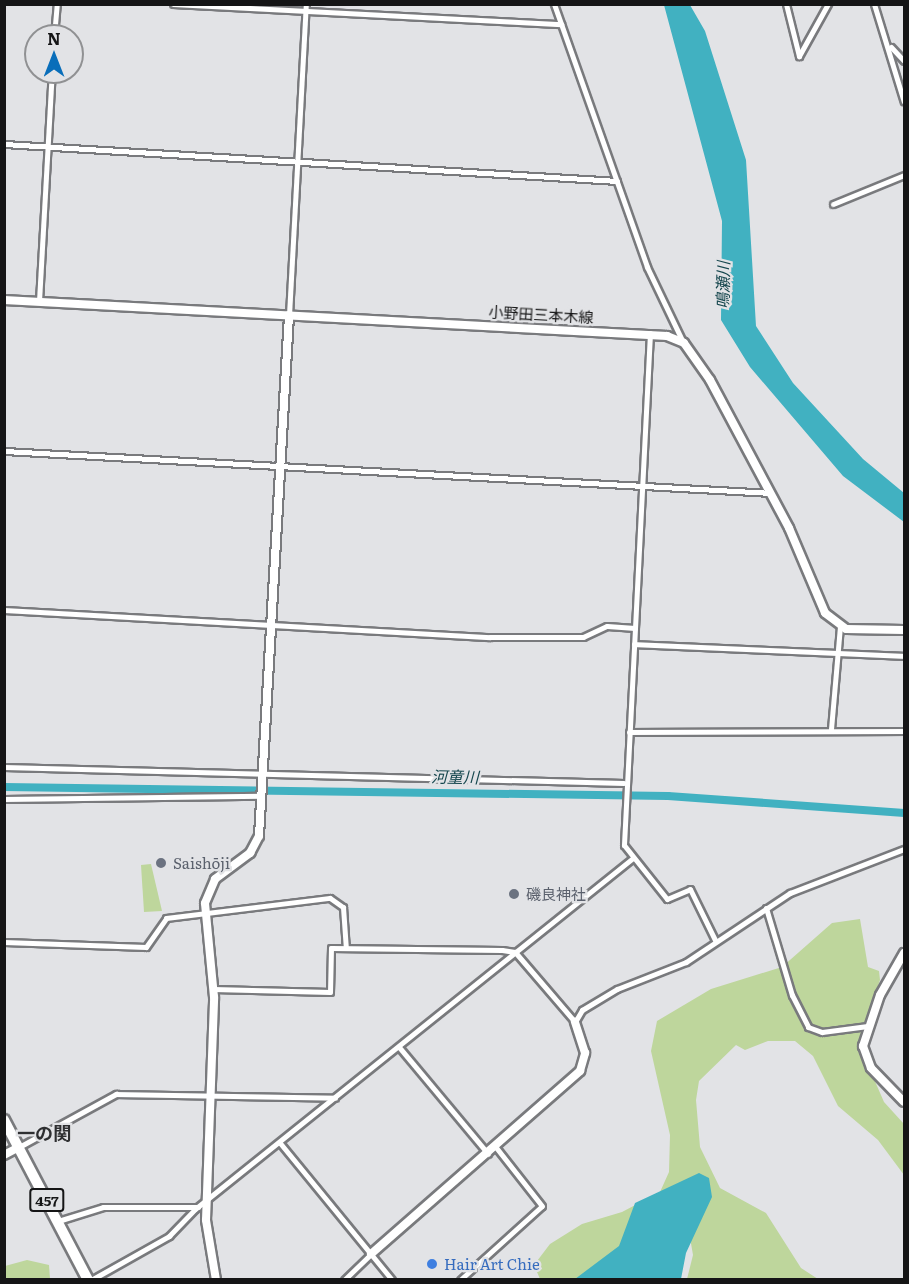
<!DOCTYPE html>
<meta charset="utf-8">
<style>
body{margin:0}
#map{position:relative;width:909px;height:1284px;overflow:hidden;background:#e2e3e6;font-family:Literata,"Noto Sans JP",serif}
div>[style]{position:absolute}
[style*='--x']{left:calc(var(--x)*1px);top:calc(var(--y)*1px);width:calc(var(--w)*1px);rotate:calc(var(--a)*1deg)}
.green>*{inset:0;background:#bed69c}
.water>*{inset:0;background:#41b1c1}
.river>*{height:8px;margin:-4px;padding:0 4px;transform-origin:4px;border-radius:4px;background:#41b1c1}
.roads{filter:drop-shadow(2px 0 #797a7d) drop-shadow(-2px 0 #797a7d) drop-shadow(0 2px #797a7d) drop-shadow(0 -2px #797a7d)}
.street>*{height:5px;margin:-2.5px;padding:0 2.5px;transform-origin:2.5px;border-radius:2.5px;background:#fff}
.secondary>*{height:8px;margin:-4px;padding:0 4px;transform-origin:4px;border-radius:4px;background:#fff}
.highway>*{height:10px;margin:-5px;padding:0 5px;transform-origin:5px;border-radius:5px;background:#fff}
.dots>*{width:16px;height:16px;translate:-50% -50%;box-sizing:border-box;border:3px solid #e2e3e6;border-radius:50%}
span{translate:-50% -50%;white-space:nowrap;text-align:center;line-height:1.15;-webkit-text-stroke:4.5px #e2e3e6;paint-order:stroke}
.shield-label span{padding:2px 4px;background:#e2e3e6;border:2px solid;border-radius:4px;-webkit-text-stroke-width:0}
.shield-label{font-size:14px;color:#151516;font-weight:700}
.street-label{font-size:15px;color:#151516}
.worship-label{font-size:15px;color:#5b616d}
.left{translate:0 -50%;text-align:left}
.shop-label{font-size:15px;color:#366cbe}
.water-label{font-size:16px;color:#16474e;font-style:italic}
.quarter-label{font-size:18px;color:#2e2f31;font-weight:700}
.frame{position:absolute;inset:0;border:6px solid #151516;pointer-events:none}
.north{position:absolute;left:24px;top:24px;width:60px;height:60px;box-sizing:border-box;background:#e2e3e6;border:2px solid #909193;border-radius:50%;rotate:0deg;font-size:16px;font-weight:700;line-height:24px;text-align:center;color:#151516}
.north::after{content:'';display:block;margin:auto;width:21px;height:27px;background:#096eba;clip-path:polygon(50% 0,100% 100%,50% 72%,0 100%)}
</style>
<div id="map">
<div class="green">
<div style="clip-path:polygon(151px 864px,162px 911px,144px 912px,141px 865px)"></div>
<div style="clip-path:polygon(860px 919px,868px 967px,879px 971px,880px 980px,866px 1022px,867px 1063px,884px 1102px,904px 1124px,904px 1175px,878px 1140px,838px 1106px,813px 1056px,795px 1041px,768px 1041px,745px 1050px,736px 1045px,699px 1081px,696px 1100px,700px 1147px,720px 1188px,766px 1213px,801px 1268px,818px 1279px,687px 1279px,693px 1255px,689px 1232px,638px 1238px,588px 1279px,540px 1279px,534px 1265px,550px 1244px,582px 1224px,622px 1212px,660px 1192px,669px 1172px,670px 1135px,651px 1051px,657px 1021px,711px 989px,782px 967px,832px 923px)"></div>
<div style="clip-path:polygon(27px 1260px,49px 1265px,50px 1279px,5px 1279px,5px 1266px)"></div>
</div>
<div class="water">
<div style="clip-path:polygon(664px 5px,690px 5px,705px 31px,746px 160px,756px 326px,793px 383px,863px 459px,904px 493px,904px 522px,843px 476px,750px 367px,721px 320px,722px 221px)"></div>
<div style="clip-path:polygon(699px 1173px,709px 1178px,712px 1197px,686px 1253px,681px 1279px,575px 1279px,619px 1246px,635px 1203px)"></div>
</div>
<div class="river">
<div style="--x:4;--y:787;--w:664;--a:0.78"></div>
<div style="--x:668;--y:796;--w:237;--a:4.1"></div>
</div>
<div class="roads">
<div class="street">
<div style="--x:173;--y:4;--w:389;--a:3"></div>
<div style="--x:554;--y:4;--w:279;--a:70.5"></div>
<div style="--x:647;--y:267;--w:83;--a:64.4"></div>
<div style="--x:786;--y:4;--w:54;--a:76"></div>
<div style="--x:799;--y:56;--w:60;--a:-60.9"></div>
<div style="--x:874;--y:4;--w:102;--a:73"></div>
<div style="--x:54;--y:36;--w:32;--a:-85"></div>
<div style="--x:891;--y:47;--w:19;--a:47"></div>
<div style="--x:4;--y:144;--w:614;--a:3.45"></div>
<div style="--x:833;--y:204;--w:77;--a:-22.2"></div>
<div style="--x:39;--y:301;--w:229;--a:-86.8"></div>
<div style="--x:289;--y:315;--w:311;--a:-86.9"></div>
<div style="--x:650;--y:333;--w:513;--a:92.91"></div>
<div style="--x:624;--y:845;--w:69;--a:51.5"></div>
<div style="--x:667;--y:899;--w:25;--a:-23"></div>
<div style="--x:690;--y:889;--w:57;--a:63.9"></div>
<div style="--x:4;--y:451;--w:768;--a:3.13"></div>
<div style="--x:4;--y:610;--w:487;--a:3.2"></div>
<div style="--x:490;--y:637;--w:93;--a:0"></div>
<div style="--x:583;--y:637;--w:26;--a:-25"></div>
<div style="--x:607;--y:626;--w:28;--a:4"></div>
<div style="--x:634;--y:644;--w:270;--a:2.5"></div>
<div style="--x:831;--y:729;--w:102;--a:-85"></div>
<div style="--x:629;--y:732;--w:275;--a:-0.2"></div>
<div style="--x:4;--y:767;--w:620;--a:1.48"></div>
<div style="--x:4;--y:799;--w:258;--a:-0.7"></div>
<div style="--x:766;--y:908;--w:91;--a:73.4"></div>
<div style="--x:792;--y:995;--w:36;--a:63"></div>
<div style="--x:808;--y:1027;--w:15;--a:20"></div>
<div style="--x:822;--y:1032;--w:46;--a:-7.4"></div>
<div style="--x:4;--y:942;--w:142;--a:2"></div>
<div style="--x:146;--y:947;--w:35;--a:-55"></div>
<div style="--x:166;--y:918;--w:165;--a:-7"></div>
<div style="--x:330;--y:898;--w:16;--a:35"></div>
<div style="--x:343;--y:907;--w:39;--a:86"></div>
<div style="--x:213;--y:989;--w:117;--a:1.5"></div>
<div style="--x:330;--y:992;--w:44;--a:-88.7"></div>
<div style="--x:331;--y:948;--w:171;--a:0.7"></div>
<div style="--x:502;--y:950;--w:13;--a:9"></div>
<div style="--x:515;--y:952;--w:92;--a:49.4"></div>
<div style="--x:575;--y:1022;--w:14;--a:-60"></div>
<div style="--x:582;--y:1010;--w:41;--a:-31"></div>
<div style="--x:617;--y:989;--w:74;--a:-21.4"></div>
<div style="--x:686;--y:962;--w:125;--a:-33.6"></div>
<div style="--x:790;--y:893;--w:122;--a:-21.1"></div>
<div style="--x:399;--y:1047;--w:139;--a:50.2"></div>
<div style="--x:280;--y:1143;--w:177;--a:50.7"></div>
<div style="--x:19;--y:1147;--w:111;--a:-28.7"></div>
<div style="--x:116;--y:1094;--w:219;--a:1"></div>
<div style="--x:58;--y:1221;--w:47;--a:-17.3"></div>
<div style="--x:103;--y:1207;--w:95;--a:0"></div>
<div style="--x:91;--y:1280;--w:90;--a:-29.4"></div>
<div style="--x:169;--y:1236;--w:37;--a:-46"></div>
<div style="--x:195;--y:1209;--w:561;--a:-38.71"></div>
<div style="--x:344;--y:1280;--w:37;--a:-44"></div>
<div style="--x:460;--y:1280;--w:110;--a:-42.1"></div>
<div style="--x:542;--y:1206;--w:76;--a:-128.1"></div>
</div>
<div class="secondary">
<div style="--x:4;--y:300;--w:664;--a:3.11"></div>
<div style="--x:667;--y:336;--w:18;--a:22"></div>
<div style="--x:684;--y:343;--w:45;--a:54.9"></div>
<div style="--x:710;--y:380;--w:168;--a:61.9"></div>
<div style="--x:789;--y:528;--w:92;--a:67"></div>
<div style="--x:825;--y:613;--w:26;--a:37"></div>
<div style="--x:846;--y:629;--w:58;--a:1"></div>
<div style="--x:904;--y:953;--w:48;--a:119.7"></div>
<div style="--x:880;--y:995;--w:54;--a:108.4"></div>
<div style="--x:863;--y:1046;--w:23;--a:70"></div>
<div style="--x:871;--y:1068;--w:47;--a:45.9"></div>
<div style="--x:4;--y:1155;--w:17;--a:-28"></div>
<div style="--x:371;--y:1254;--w:278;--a:-41.2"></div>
<div style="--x:580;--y:1071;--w:19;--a:-74"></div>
<div style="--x:585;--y:1053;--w:33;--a:-108"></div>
<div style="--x:216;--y:1280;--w:61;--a:-99.5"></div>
<div style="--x:206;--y:1220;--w:223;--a:-87.9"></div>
<div style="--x:214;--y:997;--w:94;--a:-95.5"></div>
<div style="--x:205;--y:903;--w:26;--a:-67"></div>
<div style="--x:215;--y:879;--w:44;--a:-36.6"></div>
<div style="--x:250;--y:853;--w:19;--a:-62"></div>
<div style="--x:259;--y:836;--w:522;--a:-86.7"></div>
</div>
<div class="highway">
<div style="--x:4;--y:1120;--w:181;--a:62.3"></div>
</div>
</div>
<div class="dots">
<div style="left:161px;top:863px;background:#6b7280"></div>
<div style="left:514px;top:894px;background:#6b7280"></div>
<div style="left:432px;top:1264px;background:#3f7fe0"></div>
</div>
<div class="shield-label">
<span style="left:47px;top:1200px">457</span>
</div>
<div class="street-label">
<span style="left:541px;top:314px;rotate:3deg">小野田三本木線</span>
</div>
<div class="worship-label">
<span class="left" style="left:173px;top:863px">Saishōji</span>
<span class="left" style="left:526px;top:894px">磯良神社</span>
</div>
<div class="shop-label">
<span class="left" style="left:444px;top:1264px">Hair Art Chie</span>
</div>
<div class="water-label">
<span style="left:722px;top:285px;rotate:-89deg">鳴瀬川</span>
<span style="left:455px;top:776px;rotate:1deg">河童川</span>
</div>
<div class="quarter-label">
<span style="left:44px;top:1133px">一の関</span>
</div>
<div class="frame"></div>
<div class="north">N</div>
</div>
